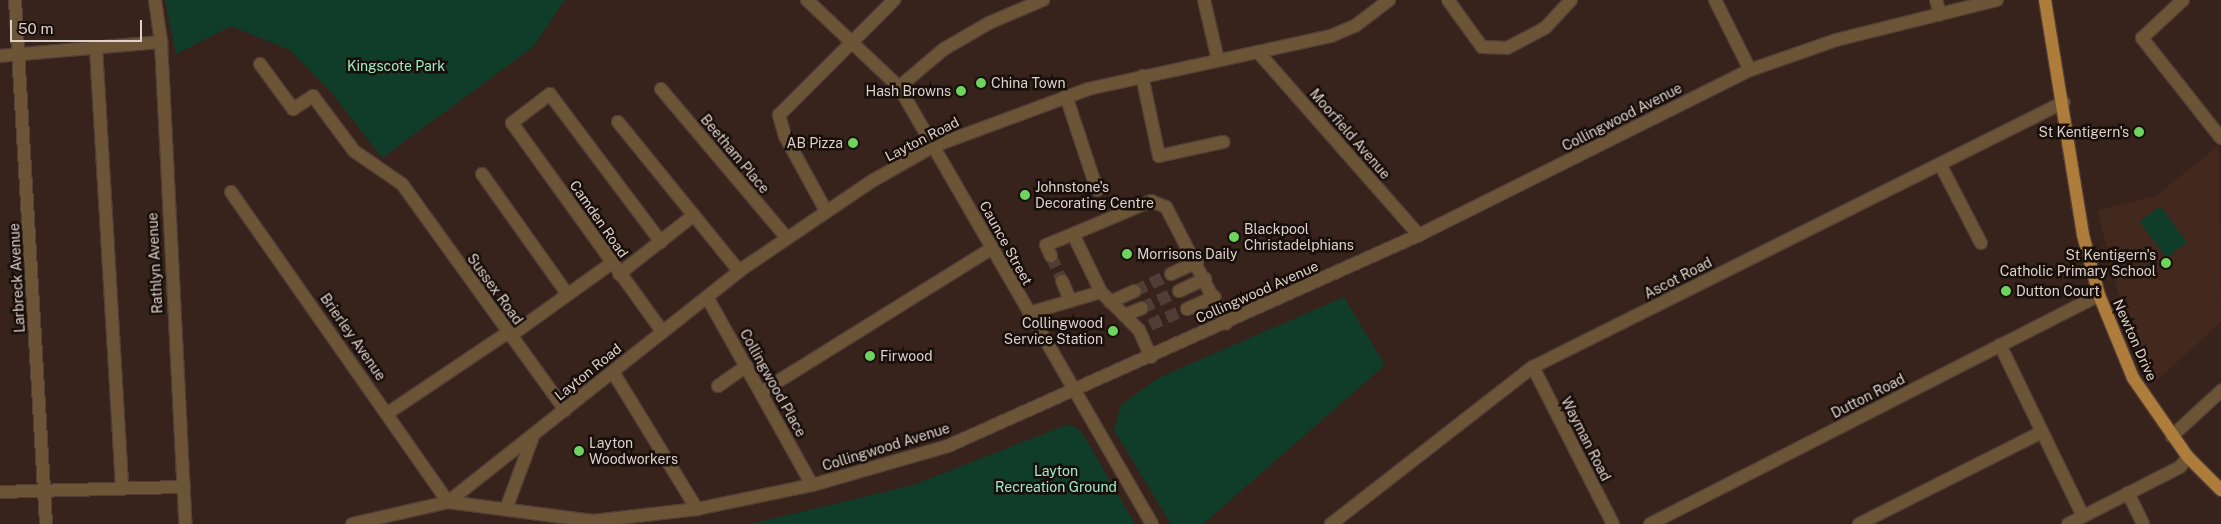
<!DOCTYPE html>
<style>
body{margin:0}
#map{position:relative;width:2221px;height:524px;overflow:hidden;background:#37231b;font-family:"Public Sans",sans-serif}
div>[style]{position:absolute}
[style*='--x']{left:calc(var(--x)*1px);top:calc(var(--y)*1px);width:calc(var(--w)*1px);rotate:calc(var(--a)*1deg)}
.built>*{inset:0;background:#43281e}
.green>*{inset:0;background:#0f3d2a;transform-origin:0 0}
.minor-tunnel>*{height:12px;margin-top:-6px;transform-origin:0;background:repeating-linear-gradient(90deg,#503d35 0 12px,transparent 0 18px)}
.roads{filter:drop-shadow(1px 0 #523f37) drop-shadow(-1px 0 #523f37) drop-shadow(0 1px #523f37) drop-shadow(0 -1px #523f37)}
.minor>*{height:12px;margin:-6px;padding:0 6px;transform-origin:6px;border-radius:6px;background:#6c5436}
.major>*{height:12px;margin:-6px;padding:0 6px;transform-origin:6px;border-radius:6px;background:#ae7d3b}
.dots>*{width:14px;height:14px;translate:-50% -50%;box-sizing:border-box;border:2px solid #180f0b;border-radius:50%}
span{translate:-50% -50%;white-space:nowrap;text-align:center;line-height:1.15;-webkit-text-stroke:5px #180f0b;paint-order:stroke}
.park-label{font-size:14px;color:#9febc6}
.poi-label{font-size:14px;color:#ded0cb}
.left{translate:0 -50%;text-align:left}
.right{translate:-100% -50%;text-align:right}
.street-label{font-size:14px;color:#ded0cb}
.scale{position:absolute;left:10px;top:20px;width:132px;height:22px;box-sizing:border-box;border:2px solid #ded0cb;border-top:0;padding-left:6px;font-size:15px;line-height:18px;white-space:nowrap;color:#ded0cb;-webkit-text-stroke:4px #180f0b;paint-order:stroke}
</style>
<div id="map">
<div class="built">
<div style="clip-path:polygon(2219px 145px,2221px 322px,2156px 381px,2121px 303px,2097px 210px,2156px 196px)"></div>
</div>
<div class="green">
<div style="clip-path:polygon(165px 0,565px 0,533px 47px,382px 158px,332px 93px,290px 50px,231px 26px,176px 54px)"></div>
<div style="left:2160px;top:206px;width:45px;height:26px;rotate:53deg"></div>
<div style="clip-path:polygon(1344px 297px,1385px 365px,1203px 524px,1171px 524px,1114px 430px,1121px 405px,1158px 378px)"></div>
<div style="clip-path:polygon(1069px 424px,1081px 431px,1135px 524px,751px 524px,913px 485px)"></div>
</div>
<div class="minor-tunnel">
<div style="--x:1051;--y:256;--w:27;--a:66"></div>
<div style="--x:1135;--y:291;--w:40;--a:-25"></div>
<div style="--x:1142;--y:308;--w:41;--a:-24.7"></div>
<div style="--x:1150;--y:325;--w:40;--a:-23.4"></div>
</div>
<div class="roads">
<div class="minor">
<div style="--x:15;--y:0;--w:525;--a:86.61"></div>
<div style="--x:155;--y:0;--w:42;--a:81.9"></div>
<div style="--x:161;--y:42;--w:483;--a:87.1"></div>
<div style="--x:807;--y:0;--w:127;--a:43.4"></div>
<div style="--x:899;--y:87;--w:505;--a:59.93"></div>
<div style="--x:1204;--y:0;--w:62;--a:76.9"></div>
<div style="--x:1448;--y:0;--w:58;--a:54.1"></div>
<div style="--x:1482;--y:47;--w:25;--a:2"></div>
<div style="--x:1507;--y:48;--w:43;--a:-27.8"></div>
<div style="--x:1545;--y:28;--w:38;--a:-47"></div>
<div style="--x:1715;--y:0;--w:78;--a:63.4"></div>
<div style="--x:1936;--y:0;--w:15;--a:74"></div>
<div style="--x:2183;--y:0;--w:56;--a:137.2"></div>
<div style="--x:2142;--y:38;--w:127;--a:51.7"></div>
<div style="--x:96;--y:48;--w:440;--a:86.6"></div>
<div style="--x:1258;--y:52;--w:244;--a:48.7"></div>
<div style="--x:0;--y:56;--w:162;--a:-5"></div>
<div style="--x:260;--y:64;--w:56;--a:53.7"></div>
<div style="--x:293;--y:109;--w:24;--a:-33"></div>
<div style="--x:313;--y:96;--w:69;--a:53.3"></div>
<div style="--x:354;--y:151;--w:58;--a:34.5"></div>
<div style="--x:402;--y:184;--w:279;--a:54.2"></div>
<div style="--x:1142;--y:76;--w:82;--a:78"></div>
<div style="--x:1159;--y:156;--w:66;--a:-12.3"></div>
<div style="--x:899;--y:87;--w:59;--a:-40.2"></div>
<div style="--x:944;--y:49;--w:52;--a:-30"></div>
<div style="--x:989;--y:23;--w:59;--a:-23.1"></div>
<div style="--x:661;--y:89;--w:194;--a:49.8"></div>
<div style="--x:1066;--y:96;--w:99;--a:71.7"></div>
<div style="--x:618;--y:122;--w:192;--a:50.9"></div>
<div style="--x:1940;--y:164;--w:89;--a:62.6"></div>
<div style="--x:482;--y:174;--w:148;--a:54.6"></div>
<div style="--x:231;--y:192;--w:378;--a:55"></div>
<div style="--x:826;--y:211;--w:85;--a:-118.7"></div>
<div style="--x:785;--y:136;--w:22;--a:-106"></div>
<div style="--x:779;--y:115;--w:163;--a:-45"></div>
<div style="--x:661;--y:242;--w:185;--a:-126.9"></div>
<div style="--x:550;--y:94;--w:48;--a:142.7"></div>
<div style="--x:512;--y:123;--w:256;--a:54.2"></div>
<div style="--x:1051;--y:256;--w:12;--a:-114"></div>
<div style="--x:1046;--y:245;--w:29;--a:-22"></div>
<div style="--x:619;--y:274;--w:95;--a:-38.2"></div>
<div style="--x:1171;--y:274;--w:29;--a:-25"></div>
<div style="--x:1062;--y:281;--w:21;--a:67"></div>
<div style="--x:1179;--y:291;--w:29;--a:-25"></div>
<div style="--x:707;--y:297;--w:215;--a:60.8"></div>
<div style="--x:1110;--y:302;--w:27;--a:-24"></div>
<div style="--x:1187;--y:309;--w:30;--a:-24"></div>
<div style="--x:1029;--y:313;--w:75;--a:-16.3"></div>
<div style="--x:1125;--y:315;--w:18;--a:-22"></div>
<div style="--x:510;--y:336;--w:125;--a:-35.6"></div>
<div style="--x:2000;--y:345;--w:190;--a:64.1"></div>
<div style="--x:1151;--y:357;--w:30;--a:-114"></div>
<div style="--x:1139;--y:330;--w:54;--a:-135"></div>
<div style="--x:1101;--y:292;--w:64;--a:-115.8"></div>
<div style="--x:1073;--y:234;--w:85;--a:-22.9"></div>
<div style="--x:1151;--y:201;--w:16;--a:22"></div>
<div style="--x:1166;--y:207;--w:131;--a:62.7"></div>
<div style="--x:1533;--y:367;--w:176;--a:63"></div>
<div style="--x:613;--y:372;--w:161;--a:58.5"></div>
<div style="--x:718;--y:386;--w:35;--a:-35"></div>
<div style="--x:761;--y:392;--w:272;--a:-31.9"></div>
<div style="--x:388;--y:413;--w:143;--a:-33.9"></div>
<div style="--x:2172;--y:436;--w:67;--a:-42.6"></div>
<div style="--x:0;--y:492;--w:184;--a:-1.6"></div>
<div style="--x:2128;--y:493;--w:34;--a:64"></div>
<div style="--x:448;--y:502;--w:372;--a:-38.4"></div>
<div style="--x:739;--y:271;--w:161;--a:-34.1"></div>
<div style="--x:872;--y:181;--w:71;--a:-29.4"></div>
<div style="--x:934;--y:146;--w:164;--a:-20.3"></div>
<div style="--x:1088;--y:89;--w:249;--a:-12.3"></div>
<div style="--x:1331;--y:36;--w:26;--a:-23"></div>
<div style="--x:1355;--y:26;--w:43;--a:-37.4"></div>
<div style="--x:506;--y:509;--w:75;--a:-69.6"></div>
<div style="--x:352;--y:524;--w:98;--a:-12.9"></div>
<div style="--x:448;--y:502;--w:146;--a:7.5"></div>
<div style="--x:593;--y:521;--w:105;--a:-6.6"></div>
<div style="--x:697;--y:509;--w:117;--a:-11.8"></div>
<div style="--x:812;--y:485;--w:141;--a:-16"></div>
<div style="--x:948;--y:446;--w:516;--a:-24.13"></div>
<div style="--x:1419;--y:235;--w:370;--a:-26.5"></div>
<div style="--x:1750;--y:70;--w:91;--a:-19.2"></div>
<div style="--x:1836;--y:40;--w:166;--a:-14"></div>
<div style="--x:1331;--y:524;--w:256;--a:-37.9"></div>
<div style="--x:1533;--y:367;--w:593;--a:-26.52"></div>
<div style="--x:1650;--y:524;--w:504;--a:-27.02"></div>
<div style="--x:1859;--y:524;--w:205;--a:-26.7"></div>
<div style="--x:2068;--y:524;--w:126;--a:-27"></div>
<div style="--x:2180;--y:467;--w:13;--a:-51"></div>
</div>
<div class="major">
<div style="--x:2045;--y:0;--w:238;--a:80.8"></div>
<div style="--x:2083;--y:235;--w:62;--a:75.1"></div>
<div style="--x:2099;--y:295;--w:90;--a:67.7"></div>
<div style="--x:2133;--y:378;--w:96;--a:55.2"></div>
<div style="--x:2188;--y:457;--w:47;--a:45"></div>
</div>
</div>
<div class="dots">
<div style="left:981px;top:83px;background:#6fd360"></div>
<div style="left:961px;top:91px;background:#6fd360"></div>
<div style="left:2139px;top:132px;background:#6fd360"></div>
<div style="left:853px;top:143px;background:#6fd360"></div>
<div style="left:1025px;top:195px;background:#6fd360"></div>
<div style="left:1234px;top:237px;background:#6fd360"></div>
<div style="left:1127px;top:254px;background:#6fd360"></div>
<div style="left:2166px;top:263px;background:#6fd360"></div>
<div style="left:2006px;top:291px;background:#6fd360"></div>
<div style="left:1113px;top:331px;background:#6fd360"></div>
<div style="left:870px;top:356px;background:#6fd360"></div>
<div style="left:579px;top:451px;background:#6fd360"></div>
</div>
<div class="park-label">
<span style="left:396px;top:66px">Kingscote Park</span>
<span style="left:1056px;top:479px">Layton<br>Recreation Ground</span>
</div>
<div class="poi-label">
<span class="left" style="left:991px;top:83px">China Town</span>
<span class="right" style="left:951px;top:91px">Hash Browns</span>
<span class="right" style="left:2129px;top:132px">St Kentigern's</span>
<span class="right" style="left:843px;top:143px">AB Pizza</span>
<span class="left" style="left:1035px;top:195px">Johnstone's<br>Decorating Centre</span>
<span class="left" style="left:1244px;top:237px">Blackpool<br>Christadelphians</span>
<span class="left" style="left:1137px;top:254px">Morrisons Daily</span>
<span class="right" style="left:2156px;top:263px">St Kentigern's<br>Catholic Primary School</span>
<span class="left" style="left:2016px;top:291px">Dutton Court</span>
<span class="right" style="left:1103px;top:331px">Collingwood<br>Service Station</span>
<span class="left" style="left:880px;top:356px">Firwood</span>
<span class="left" style="left:589px;top:451px">Layton<br>Woodworkers</span>
</div>
<div class="street-label">
<span style="left:1622px;top:117px;rotate:-27deg">Collingwood Avenue</span>
<span style="left:1350px;top:134px;rotate:49deg">Moorfield Avenue</span>
<span style="left:922px;top:139px;rotate:-27deg">Layton Road</span>
<span style="left:735px;top:154px;rotate:50deg">Beetham Place</span>
<span style="left:599px;top:219px;rotate:55deg">Camden Road</span>
<span style="left:1006px;top:243px;rotate:61deg">Caunce Street</span>
<span style="left:155px;top:263px;rotate:-93deg">Rathlyn Avenue</span>
<span style="left:17px;top:278px;rotate:-93deg">Larbreck Avenue</span>
<span style="left:1678px;top:278px;rotate:-27deg">Ascot Road</span>
<span style="left:495px;top:289px;rotate:54deg">Sussex Road</span>
<span style="left:1257px;top:292px;rotate:-24deg">Collingwood Avenue</span>
<span style="left:353px;top:337px;rotate:55deg">Brierley Avenue</span>
<span style="left:2135px;top:340px;rotate:66deg">Newton Drive</span>
<span style="left:588px;top:372px;rotate:-39deg">Layton Road</span>
<span style="left:773px;top:383px;rotate:61deg">Collingwood Place</span>
<span style="left:1868px;top:396px;rotate:-27deg">Dutton Road</span>
<span style="left:1586px;top:439px;rotate:63deg">Wayman Road</span>
<span style="left:886px;top:447px;rotate:-17deg">Collingwood Avenue</span>
</div>
<div class="scale">50 m</div>
</div>
